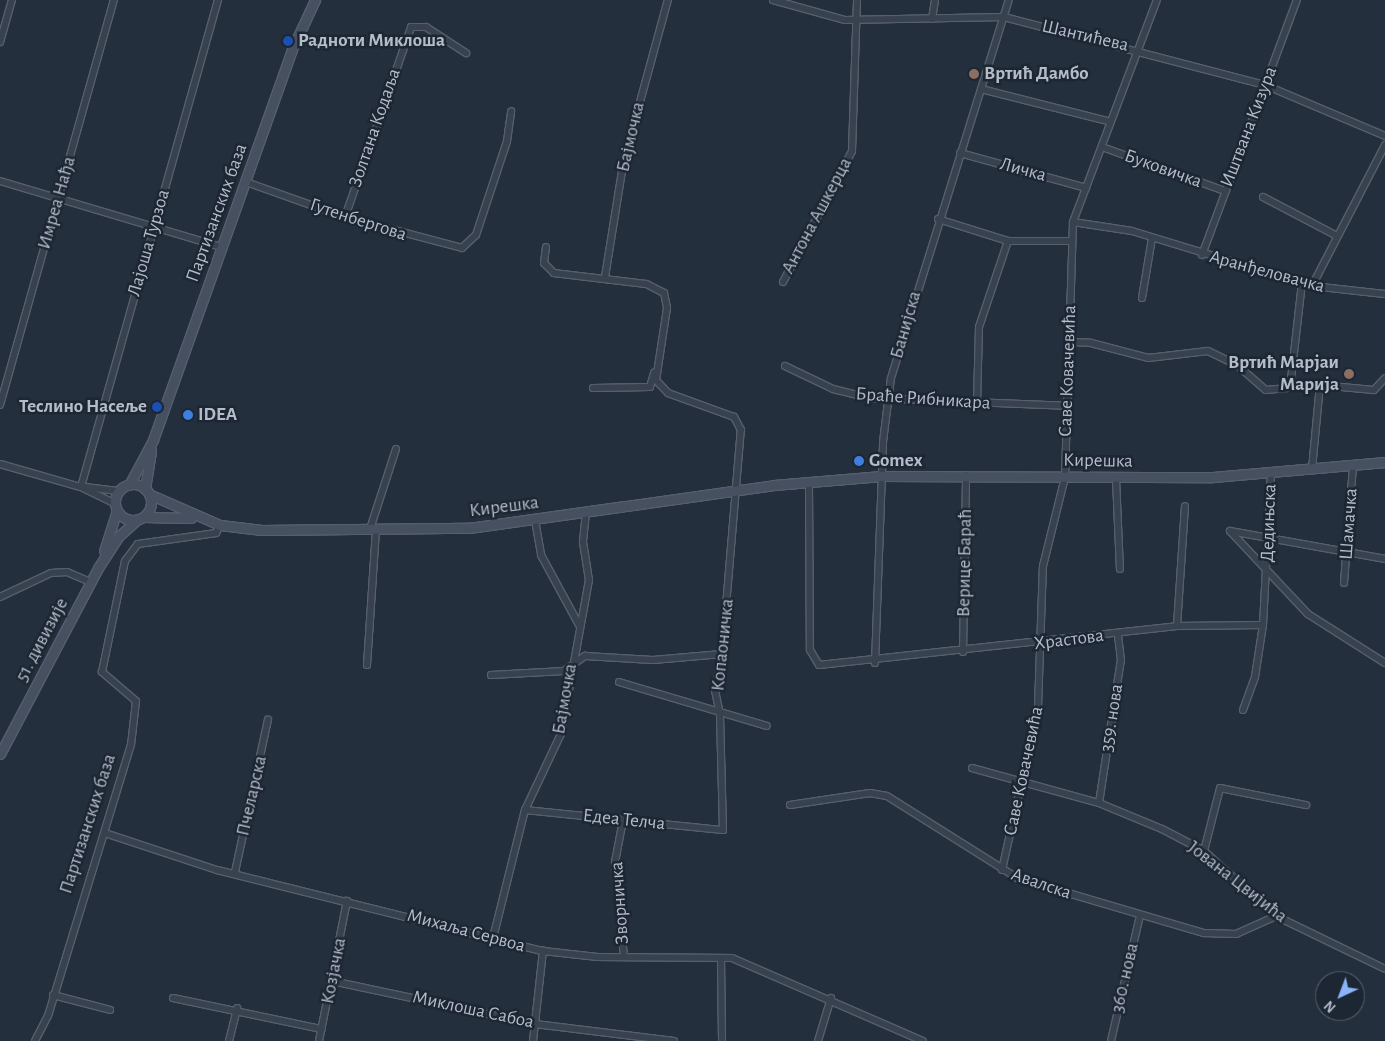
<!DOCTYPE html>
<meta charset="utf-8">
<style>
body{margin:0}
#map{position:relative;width:1385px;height:1041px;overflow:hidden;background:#242f3e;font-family:"Alegreya Sans",sans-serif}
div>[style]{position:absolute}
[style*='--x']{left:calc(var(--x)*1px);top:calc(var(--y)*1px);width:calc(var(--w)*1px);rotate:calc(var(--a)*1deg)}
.roads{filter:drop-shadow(1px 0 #565f6c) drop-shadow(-1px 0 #565f6c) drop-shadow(0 1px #565f6c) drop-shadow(0 -1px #565f6c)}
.street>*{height:6px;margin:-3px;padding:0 3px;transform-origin:3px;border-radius:3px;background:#38414e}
.secondary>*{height:9px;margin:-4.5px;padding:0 4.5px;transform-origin:4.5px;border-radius:4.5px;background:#465061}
.secondary>.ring{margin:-4.5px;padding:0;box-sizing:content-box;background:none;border:9px solid #465061;border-radius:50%}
.dots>*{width:14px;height:14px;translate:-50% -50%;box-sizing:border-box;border:2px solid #1d2633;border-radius:50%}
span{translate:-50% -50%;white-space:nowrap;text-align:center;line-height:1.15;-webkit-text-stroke:5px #1d2633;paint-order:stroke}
.street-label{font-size:19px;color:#b4bcc9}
.poi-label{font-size:19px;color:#b4bcc9;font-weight:700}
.left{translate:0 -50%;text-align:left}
.right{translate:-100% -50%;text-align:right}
.north{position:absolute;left:1315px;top:971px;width:50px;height:50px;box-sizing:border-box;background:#1d2633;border:1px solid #59626f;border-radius:50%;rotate:223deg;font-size:14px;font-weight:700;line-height:20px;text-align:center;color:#b4bcc9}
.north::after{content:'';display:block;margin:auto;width:18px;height:22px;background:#8ab4f8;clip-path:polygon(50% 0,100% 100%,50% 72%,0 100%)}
</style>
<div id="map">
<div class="roads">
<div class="street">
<div style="--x:773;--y:0;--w:75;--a:15.5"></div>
<div style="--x:845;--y:20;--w:159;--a:-1.1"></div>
<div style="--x:1004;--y:17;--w:270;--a:14.6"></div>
<div style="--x:1265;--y:85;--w:130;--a:23"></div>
<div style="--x:932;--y:19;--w:19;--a:-81"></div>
<div style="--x:0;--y:42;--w:44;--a:-74.1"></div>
<div style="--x:981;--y:89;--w:134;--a:14.2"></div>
<div style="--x:1102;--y:147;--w:131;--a:19.7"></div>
<div style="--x:960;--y:153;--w:131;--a:15.5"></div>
<div style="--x:0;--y:181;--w:232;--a:16.6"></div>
<div style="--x:246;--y:182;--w:105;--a:19.5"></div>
<div style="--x:345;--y:217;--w:121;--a:14.8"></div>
<div style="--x:462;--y:248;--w:19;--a:-43"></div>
<div style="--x:476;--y:235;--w:99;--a:-71.7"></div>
<div style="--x:507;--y:141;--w:30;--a:-82"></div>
<div style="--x:1263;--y:197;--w:84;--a:27.8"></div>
<div style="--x:345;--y:217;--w:201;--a:-70.8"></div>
<div style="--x:411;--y:27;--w:15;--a:0"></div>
<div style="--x:426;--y:27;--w:48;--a:33"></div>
<div style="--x:938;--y:219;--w:73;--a:17.4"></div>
<div style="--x:1008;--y:241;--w:64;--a:0"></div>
<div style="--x:1073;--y:222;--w:60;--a:8.7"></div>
<div style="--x:1132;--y:231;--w:188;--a:17"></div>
<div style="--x:1312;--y:286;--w:73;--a:6.3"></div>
<div style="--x:1202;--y:255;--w:272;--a:-69.6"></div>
<div style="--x:605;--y:277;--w:114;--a:-80.9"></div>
<div style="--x:623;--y:164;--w:170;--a:-74.7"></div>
<div style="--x:783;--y:282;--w:148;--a:-62.2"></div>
<div style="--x:852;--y:151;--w:151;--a:-88.1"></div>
<div style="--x:1312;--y:286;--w:159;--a:-62.6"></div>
<div style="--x:1142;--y:298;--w:61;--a:-80.5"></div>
<div style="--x:1068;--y:342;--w:23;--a:2"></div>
<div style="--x:1091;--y:343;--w:59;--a:14.7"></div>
<div style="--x:1148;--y:358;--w:60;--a:-6.7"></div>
<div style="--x:1208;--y:351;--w:32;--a:26"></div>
<div style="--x:1237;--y:365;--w:38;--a:41"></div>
<div style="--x:1266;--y:390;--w:54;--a:-5.3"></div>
<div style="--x:1320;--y:385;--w:54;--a:5.3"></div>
<div style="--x:1374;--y:390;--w:16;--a:-47"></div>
<div style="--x:785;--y:366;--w:53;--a:25.6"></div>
<div style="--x:833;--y:389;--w:38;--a:14"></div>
<div style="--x:870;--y:398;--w:196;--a:2.3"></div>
<div style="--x:593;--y:388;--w:57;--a:-1"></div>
<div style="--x:650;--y:387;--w:15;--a:-74"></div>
<div style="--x:1290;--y:388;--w:106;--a:-83.5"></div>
<div style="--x:977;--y:403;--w:76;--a:-88.5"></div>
<div style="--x:979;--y:327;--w:91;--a:-71.4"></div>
<div style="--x:0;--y:405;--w:421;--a:-74.3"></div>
<div style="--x:0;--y:464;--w:84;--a:15.9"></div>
<div style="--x:81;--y:487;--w:39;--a:26"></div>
<div style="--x:1312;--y:469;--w:84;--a:-84.6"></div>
<div style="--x:1116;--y:479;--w:90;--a:87.5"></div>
<div style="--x:809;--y:482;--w:168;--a:89.7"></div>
<div style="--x:810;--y:650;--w:17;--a:59"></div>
<div style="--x:819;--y:665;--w:360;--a:-6.2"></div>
<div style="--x:1177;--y:626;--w:86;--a:-0.7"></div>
<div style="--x:81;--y:487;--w:506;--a:-74.29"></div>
<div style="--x:85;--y:487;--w:35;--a:7"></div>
<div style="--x:535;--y:520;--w:36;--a:80"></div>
<div style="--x:541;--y:555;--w:80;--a:61.5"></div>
<div style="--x:370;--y:529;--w:84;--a:-72"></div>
<div style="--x:1230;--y:531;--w:114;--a:46.8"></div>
<div style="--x:1308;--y:614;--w:91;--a:32.5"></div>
<div style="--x:1230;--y:531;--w:158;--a:10.2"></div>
<div style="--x:1344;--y:583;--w:118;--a:-85.6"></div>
<div style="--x:0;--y:597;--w:56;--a:-25.2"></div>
<div style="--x:51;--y:573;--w:16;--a:-4"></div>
<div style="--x:67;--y:572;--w:26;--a:23"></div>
<div style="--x:1177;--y:626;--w:120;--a:-86.2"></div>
<div style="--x:963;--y:652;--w:177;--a:-89"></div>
<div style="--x:875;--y:663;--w:221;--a:-87.9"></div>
<div style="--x:883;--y:442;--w:64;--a:-82.9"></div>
<div style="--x:891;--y:378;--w:396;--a:-72.7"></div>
<div style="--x:367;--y:665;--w:135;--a:-86.2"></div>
<div style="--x:491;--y:675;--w:73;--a:-3.1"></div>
<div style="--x:564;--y:671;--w:26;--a:-36"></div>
<div style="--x:585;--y:656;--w:68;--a:3.4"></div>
<div style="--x:653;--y:660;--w:69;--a:-5"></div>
<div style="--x:619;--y:682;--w:154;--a:16.6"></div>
<div style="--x:1243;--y:710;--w:35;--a:-70"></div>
<div style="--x:1255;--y:677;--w:53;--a:-81.3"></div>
<div style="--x:1263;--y:625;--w:152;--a:-87"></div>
<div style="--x:972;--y:768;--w:132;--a:15.4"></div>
<div style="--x:1099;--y:803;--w:68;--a:22.4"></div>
<div style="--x:1162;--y:829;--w:47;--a:27.6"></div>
<div style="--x:1204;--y:851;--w:97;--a:42.1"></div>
<div style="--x:1276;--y:916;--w:121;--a:25.9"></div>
<div style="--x:1099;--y:803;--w:145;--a:-81.3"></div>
<div style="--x:1121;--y:660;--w:26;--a:-97"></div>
<div style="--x:790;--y:805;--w:81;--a:-8.5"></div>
<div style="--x:870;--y:793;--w:17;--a:10"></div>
<div style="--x:887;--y:796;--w:154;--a:32.2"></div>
<div style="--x:1017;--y:878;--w:195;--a:16.4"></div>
<div style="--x:1204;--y:933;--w:32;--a:2"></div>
<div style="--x:1236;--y:934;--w:44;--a:-24.2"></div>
<div style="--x:525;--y:810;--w:199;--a:5.8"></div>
<div style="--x:723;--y:830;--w:116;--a:-91.5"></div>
<div style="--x:720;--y:714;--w:25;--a:-102"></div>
<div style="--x:715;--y:690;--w:37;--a:-79"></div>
<div style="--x:722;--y:654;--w:225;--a:-85.2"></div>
<div style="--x:741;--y:430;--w:15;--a:-118"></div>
<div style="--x:734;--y:417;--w:70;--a:-160"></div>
<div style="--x:668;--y:393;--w:18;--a:-133"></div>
<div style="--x:656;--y:380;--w:73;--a:-81.3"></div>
<div style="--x:667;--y:308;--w:15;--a:-101"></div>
<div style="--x:664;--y:293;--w:20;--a:-153"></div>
<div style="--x:646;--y:284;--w:93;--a:-173.2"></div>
<div style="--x:554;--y:273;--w:14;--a:-135"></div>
<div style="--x:544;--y:263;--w:16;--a:-83"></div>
<div style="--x:623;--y:820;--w:43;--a:100.8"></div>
<div style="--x:615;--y:862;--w:95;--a:84.6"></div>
<div style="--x:105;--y:833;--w:118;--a:18.3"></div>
<div style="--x:217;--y:870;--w:336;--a:14"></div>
<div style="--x:543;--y:951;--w:55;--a:6.2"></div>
<div style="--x:598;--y:957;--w:134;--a:0.4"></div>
<div style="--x:732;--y:958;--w:208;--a:23.5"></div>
<div style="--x:1204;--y:851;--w:65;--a:-75.7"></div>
<div style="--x:1220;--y:788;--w:88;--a:11.2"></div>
<div style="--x:1002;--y:870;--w:167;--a:-77.5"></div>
<div style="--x:1038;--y:707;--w:141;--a:-88"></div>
<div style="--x:1043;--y:566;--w:92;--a:-76.1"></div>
<div style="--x:1065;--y:477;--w:255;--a:-88.2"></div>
<div style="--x:1073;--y:222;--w:237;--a:-69.3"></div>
<div style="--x:235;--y:872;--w:156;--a:-77.8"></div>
<div style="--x:493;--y:938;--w:132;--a:-76"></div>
<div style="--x:525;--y:810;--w:84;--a:-64.7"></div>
<div style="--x:561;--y:734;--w:157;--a:-79.7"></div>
<div style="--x:589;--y:580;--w:39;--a:-99"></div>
<div style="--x:583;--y:541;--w:29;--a:-84"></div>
<div style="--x:721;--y:958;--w:83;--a:89.3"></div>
<div style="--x:332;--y:981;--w:208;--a:12"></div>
<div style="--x:535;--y:1024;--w:140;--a:7"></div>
<div style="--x:53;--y:995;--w:59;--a:14.7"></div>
<div style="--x:173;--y:998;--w:152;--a:11.8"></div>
<div style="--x:35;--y:1041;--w:28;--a:-63"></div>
<div style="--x:48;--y:1016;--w:283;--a:-73"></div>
<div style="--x:131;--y:745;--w:44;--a:-83.5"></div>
<div style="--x:136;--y:701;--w:45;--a:-139.5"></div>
<div style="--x:102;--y:672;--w:113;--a:-78.3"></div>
<div style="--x:125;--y:561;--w:21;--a:-53"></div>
<div style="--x:138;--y:544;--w:79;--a:-8"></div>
<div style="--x:216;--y:533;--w:9;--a:-63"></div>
<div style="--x:229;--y:1041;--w:34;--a:-76"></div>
<div style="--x:319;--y:1041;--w:143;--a:-78.7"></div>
<div style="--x:533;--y:1041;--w:91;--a:-83.7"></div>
<div style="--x:818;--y:1041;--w:45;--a:-73.2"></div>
<div style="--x:1111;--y:1041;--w:129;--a:-77"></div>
</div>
<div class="secondary">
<div class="ring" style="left:115px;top:484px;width:27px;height:27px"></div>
<div style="--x:129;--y:485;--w:51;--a:-61.9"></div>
<div style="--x:153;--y:440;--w:415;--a:-70.4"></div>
<div style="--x:292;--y:49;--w:54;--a:-64.9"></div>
<div style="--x:145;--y:489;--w:39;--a:-81"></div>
<div style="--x:149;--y:494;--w:77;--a:23.6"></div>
<div style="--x:220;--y:525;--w:42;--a:6.8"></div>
<div style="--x:262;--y:530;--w:207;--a:-0.6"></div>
<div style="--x:469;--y:528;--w:308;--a:-8"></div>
<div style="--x:774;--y:485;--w:108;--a:-4.8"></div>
<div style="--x:882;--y:476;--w:331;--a:0.2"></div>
<div style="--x:1213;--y:477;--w:173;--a:-5"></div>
<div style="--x:144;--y:517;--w:47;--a:1.2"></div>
<div style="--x:104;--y:551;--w:43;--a:-72.4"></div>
<div style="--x:0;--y:754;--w:210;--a:-62.2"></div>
<div style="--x:98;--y:568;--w:38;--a:-57"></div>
<div style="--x:119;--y:536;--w:25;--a:-42"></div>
</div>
</div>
<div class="dots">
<div style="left:288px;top:41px;background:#1a4fb4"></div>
<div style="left:974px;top:74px;background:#8d6e63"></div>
<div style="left:1349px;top:374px;background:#8d6e63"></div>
<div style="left:157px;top:407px;background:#1a4fb4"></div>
<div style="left:188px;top:415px;background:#3f7fe0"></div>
<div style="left:859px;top:461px;background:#3f7fe0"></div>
</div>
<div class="street-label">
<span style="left:1085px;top:36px;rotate:13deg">Шантићева</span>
<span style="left:1249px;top:127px;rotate:-69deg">Иштвана Кизура</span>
<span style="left:375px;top:128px;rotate:-71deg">Золтана Кодаља</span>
<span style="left:631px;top:137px;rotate:-77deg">Бајмочка</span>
<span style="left:1163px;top:169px;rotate:20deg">Буковичка</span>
<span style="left:1023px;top:170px;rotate:15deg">Личка</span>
<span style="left:57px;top:203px;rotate:-74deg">Имреа Нађа</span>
<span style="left:217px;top:213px;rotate:-70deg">Партизанских база</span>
<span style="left:817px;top:216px;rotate:-62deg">Антона Ашкерца</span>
<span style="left:358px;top:220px;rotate:18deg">Гутенбергова</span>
<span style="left:149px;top:243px;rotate:-74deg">Лајоша Турзоа</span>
<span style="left:1267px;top:272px;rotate:15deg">Аранђеловачка</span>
<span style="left:906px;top:325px;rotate:-74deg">Банијска</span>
<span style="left:1068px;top:371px;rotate:-88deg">Саве Ковачевића</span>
<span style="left:923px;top:399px;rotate:4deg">Браће Рибникара</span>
<span style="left:1098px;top:461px;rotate:1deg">Кирешка</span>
<span style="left:504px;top:507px;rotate:-7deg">Кирешка</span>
<span style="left:1269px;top:523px;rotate:-88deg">Дедињска</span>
<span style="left:1349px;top:524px;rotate:-86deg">Шамачка</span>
<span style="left:965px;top:563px;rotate:-89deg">Верице Бараћ</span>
<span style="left:42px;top:640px;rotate:-62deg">51. дивизије</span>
<span style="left:1069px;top:640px;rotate:-7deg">Храстова</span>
<span style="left:723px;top:645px;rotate:-84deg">Копаоничка</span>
<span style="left:565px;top:699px;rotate:-80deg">Бајмочка</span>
<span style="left:1112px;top:718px;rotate:-81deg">359. нова</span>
<span style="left:1024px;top:771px;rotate:-78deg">Саве Ковачевића</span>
<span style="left:252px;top:796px;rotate:-77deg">Пчеларска</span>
<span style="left:624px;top:820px;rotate:6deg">Едеа Телча</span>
<span style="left:88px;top:824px;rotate:-72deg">Партизанских база</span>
<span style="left:1237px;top:882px;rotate:38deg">Јована Цвијића</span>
<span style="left:1041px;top:884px;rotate:19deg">Авалска</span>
<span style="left:620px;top:903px;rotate:-94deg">Зворничка</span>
<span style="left:466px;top:931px;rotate:15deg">Михаља Сервоа</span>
<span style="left:334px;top:971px;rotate:-79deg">Козјачка</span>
<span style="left:1125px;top:978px;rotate:-77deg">360. нова</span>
<span style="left:473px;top:1010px;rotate:12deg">Миклоша Сабоа</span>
</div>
<div class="poi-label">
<span class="left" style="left:298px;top:41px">Радноти Миклоша</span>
<span class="left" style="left:984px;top:74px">Вртић Дамбо</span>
<span class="right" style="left:1339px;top:374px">Вртић Марјаи<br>Марија</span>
<span class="right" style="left:147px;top:407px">Теслино Насеље</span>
<span class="left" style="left:198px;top:415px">IDEA</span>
<span class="left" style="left:869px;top:461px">Gomex</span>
</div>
<div class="north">N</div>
</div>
